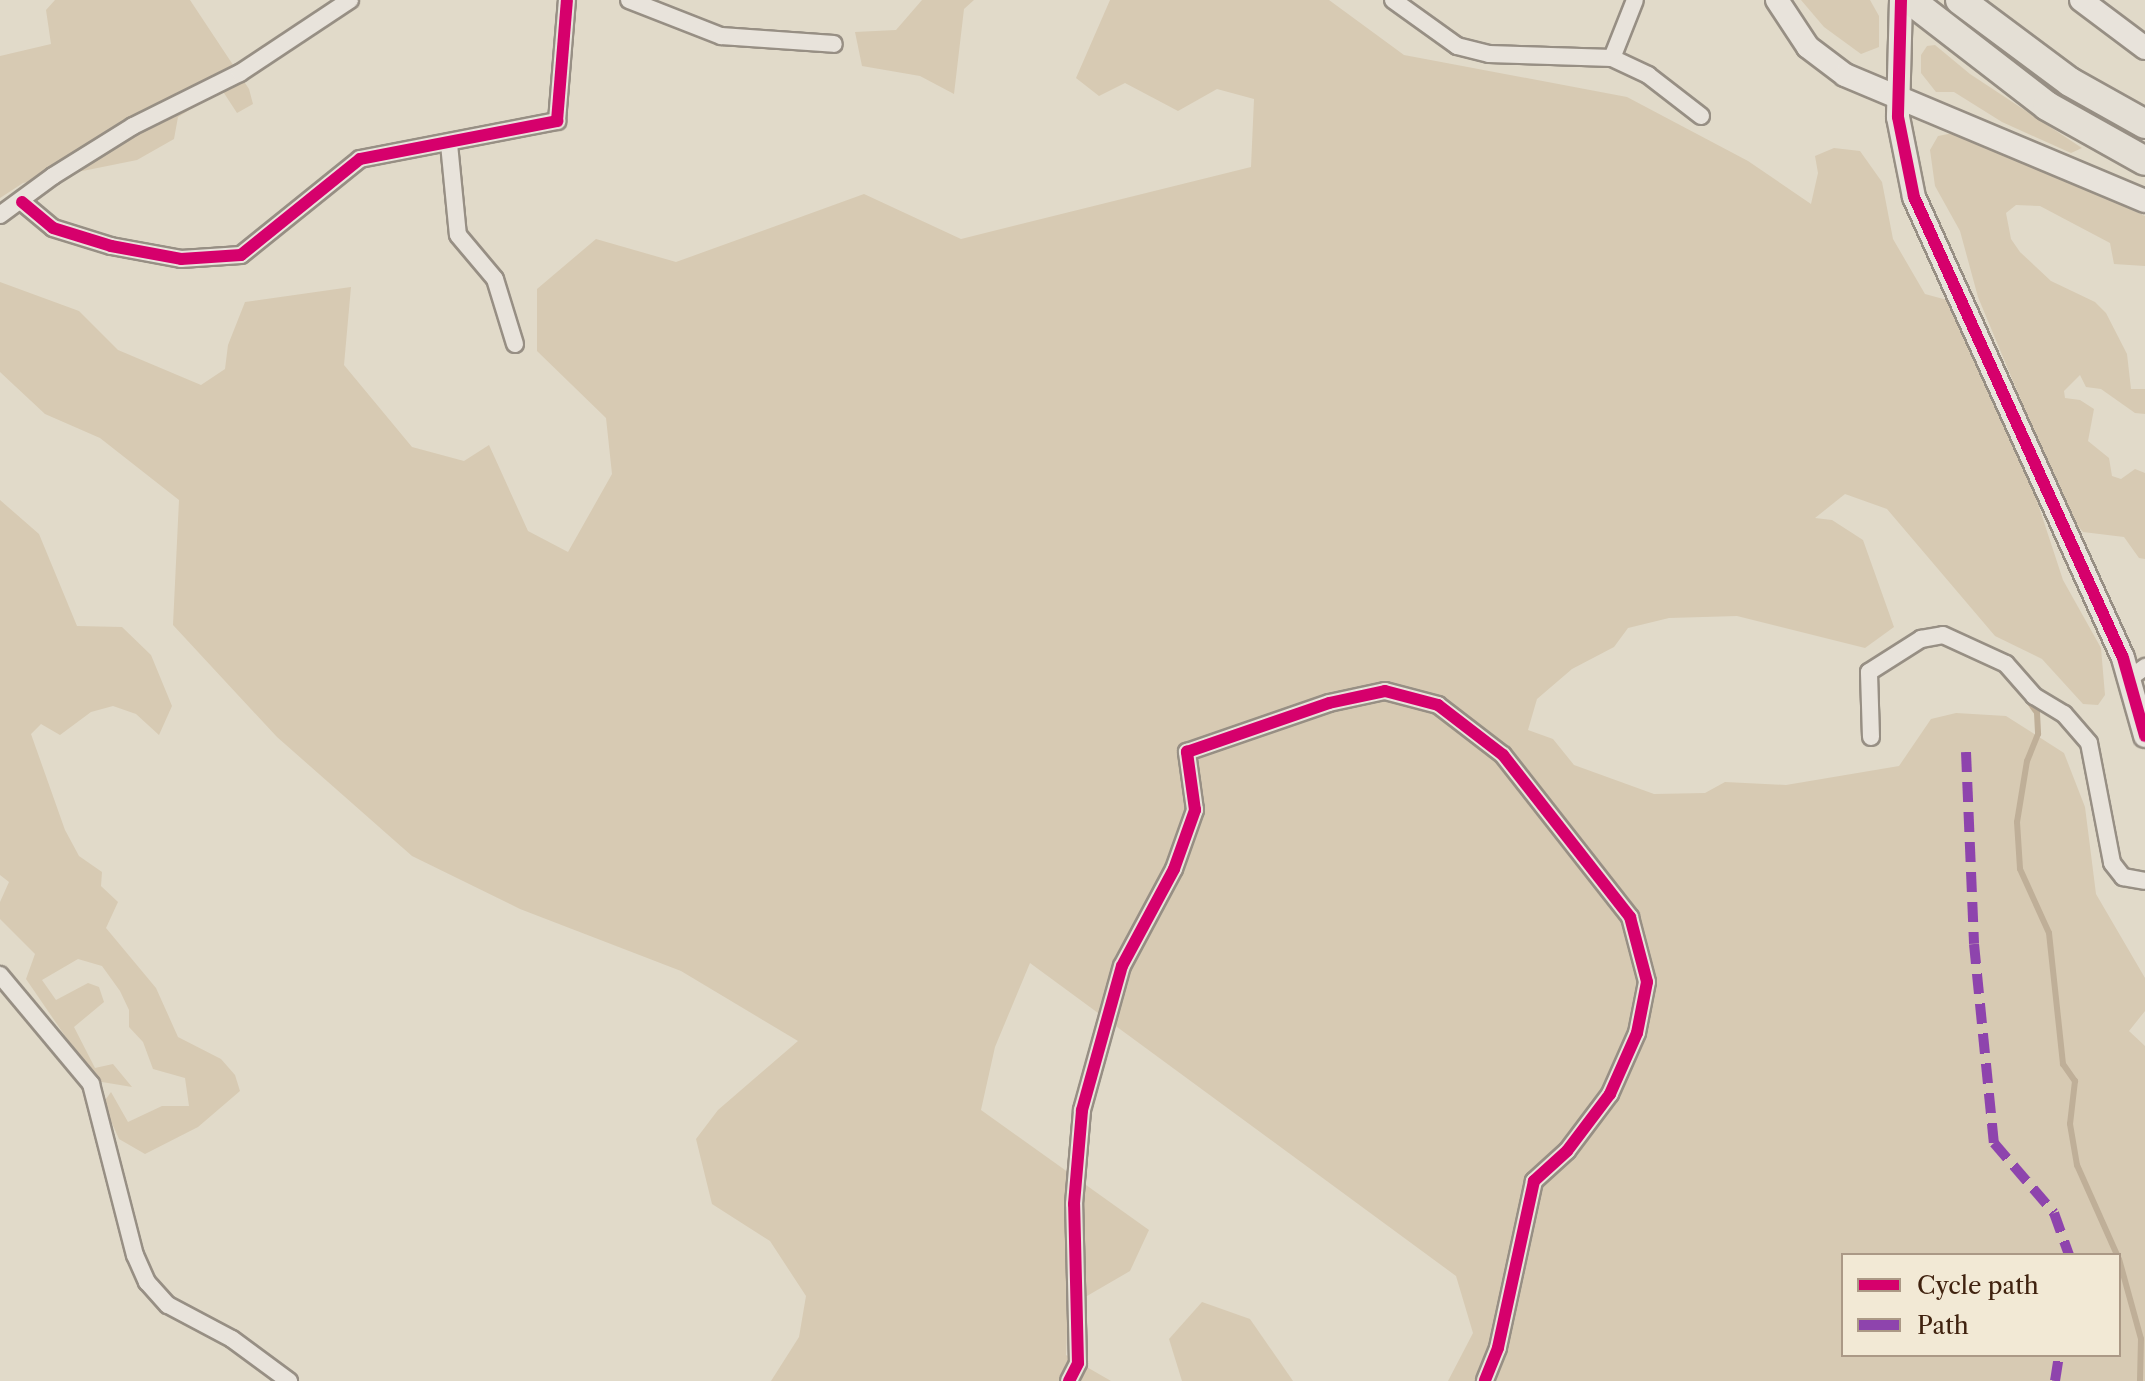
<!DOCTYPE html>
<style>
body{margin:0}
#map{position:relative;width:2145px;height:1381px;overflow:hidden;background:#e1dac9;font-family:"Libre Caslon Text",serif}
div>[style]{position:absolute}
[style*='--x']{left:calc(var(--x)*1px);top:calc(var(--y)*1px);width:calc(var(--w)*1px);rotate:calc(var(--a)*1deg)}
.green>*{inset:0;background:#d7cab3}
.stream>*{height:6px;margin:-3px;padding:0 3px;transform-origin:3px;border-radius:3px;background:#bfaf98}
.roads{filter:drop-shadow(2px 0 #978f84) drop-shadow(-2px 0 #978f84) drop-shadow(0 2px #978f84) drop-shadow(0 -2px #978f84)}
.street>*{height:16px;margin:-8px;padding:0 8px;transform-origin:8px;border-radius:8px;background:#e8e3db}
.secondary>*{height:22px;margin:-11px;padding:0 11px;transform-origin:11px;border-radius:11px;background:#e8e3db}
.highway>*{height:28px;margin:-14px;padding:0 14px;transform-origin:14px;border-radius:14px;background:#e4dfd5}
.quiet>*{height:10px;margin-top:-5px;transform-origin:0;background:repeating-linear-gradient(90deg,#8e44ad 0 20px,transparent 0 30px)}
.cycleway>*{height:12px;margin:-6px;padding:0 6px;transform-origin:6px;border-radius:6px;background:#d6006c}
span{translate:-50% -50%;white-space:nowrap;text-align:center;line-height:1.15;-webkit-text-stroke:6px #f2e9d5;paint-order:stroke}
.legend{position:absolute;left:1841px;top:1253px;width:280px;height:104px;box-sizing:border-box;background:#f2e9d5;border:2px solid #ab9986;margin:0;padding:10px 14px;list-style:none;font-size:24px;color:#40220f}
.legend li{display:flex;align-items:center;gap:16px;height:40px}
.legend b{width:40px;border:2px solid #ab9986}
</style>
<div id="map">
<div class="green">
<div style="clip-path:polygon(55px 0,190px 0,249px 89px,253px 104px,237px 113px,222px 90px,178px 117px,174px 139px,137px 160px,23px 183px,0 198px,0 56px,51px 44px,46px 10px)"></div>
<div style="clip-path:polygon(922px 0,974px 0,964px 9px,954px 94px,920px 76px,862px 66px,855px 32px,896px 30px)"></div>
<div style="clip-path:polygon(evenodd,1110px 0,1329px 0,1404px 55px,1627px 97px,1748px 161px,1811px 204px,1818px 173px,1815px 156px,1834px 148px,1860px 151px,1882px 182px,1893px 239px,1925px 294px,1947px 300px,2017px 440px,2063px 580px,2101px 648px,2105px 695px,2098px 705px,2083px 704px,2042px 659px,1995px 636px,1887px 509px,1845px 494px,1815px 518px,1832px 520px,1863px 540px,1894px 627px,1865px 648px,1737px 616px,1669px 618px,1628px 628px,1614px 647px,1572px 669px,1537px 699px,1528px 730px,1553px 739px,1574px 765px,1654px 794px,1705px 793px,1725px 782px,1786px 785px,1899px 766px,1931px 719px,1956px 713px,2006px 716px,2064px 753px,2085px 807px,2096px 894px,2145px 978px,2145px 1011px,2129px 1031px,2145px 1046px,2145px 1381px,1448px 1381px,1473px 1333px,1456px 1276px,1030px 963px,995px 1047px,981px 1110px,1149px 1230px,1130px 1271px,1068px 1307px,1066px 1355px,1111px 1381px,771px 1381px,799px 1337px,806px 1296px,770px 1241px,712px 1204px,696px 1139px,718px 1110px,798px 1041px,681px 971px,520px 909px,412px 856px,277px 737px,173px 625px,179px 500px,100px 438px,45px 414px,0 372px,0 282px,79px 311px,118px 350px,201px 385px,225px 369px,228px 345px,245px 302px,351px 287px,344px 365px,412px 447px,464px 461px,489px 445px,528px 531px,568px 552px,612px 474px,606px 418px,537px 351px,537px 289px,596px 239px,676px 262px,864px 194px,961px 239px,1251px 167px,1254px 99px,1217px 89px,1178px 111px,1125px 83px,1099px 96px,1076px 78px,1110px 0,1843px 1255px,2119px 1255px,2119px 1355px,1843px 1355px,1843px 1255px)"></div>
<div style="clip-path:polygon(1801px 0,1870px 0,1879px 16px,1879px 47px,1861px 54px,1824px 27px)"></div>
<div style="clip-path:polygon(1935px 45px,1970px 74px,2082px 148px,2071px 153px,2002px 122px,1954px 92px,1936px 92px,1921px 73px,1921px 55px,1927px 46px)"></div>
<div style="clip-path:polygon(1953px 133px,1990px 144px,2145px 216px,2145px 266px,2114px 264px,2110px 243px,2040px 206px,2016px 205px,2006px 213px,2011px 239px,2020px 252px,2051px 281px,2095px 302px,2106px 313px,2127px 354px,2131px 389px,2145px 389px,2145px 414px,2135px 413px,2101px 389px,2086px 387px,2080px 375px,2064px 391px,2065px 398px,2080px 400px,2094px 409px,2088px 441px,2109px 458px,2112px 476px,2121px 479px,2135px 469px,2145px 473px,2145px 559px,2139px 558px,2124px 537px,2083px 532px,2069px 516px,1978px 297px,1960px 231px,1935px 186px,1930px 150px,1938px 136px)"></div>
<div style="clip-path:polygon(0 500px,39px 534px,77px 626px,122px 627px,151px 655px,172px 706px,159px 735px,136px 714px,113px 706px,91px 712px,60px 735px,41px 724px,31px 734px,65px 830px,79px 856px,102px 872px,101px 886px,118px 902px,106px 928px,156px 988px,178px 1037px,221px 1059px,235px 1075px,240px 1091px,198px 1127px,145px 1154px,119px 1139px,103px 1103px,111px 1092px,128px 1122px,162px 1106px,189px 1106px,185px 1078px,153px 1069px,143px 1042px,129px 1027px,129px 1010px,120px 991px,102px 966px,78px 959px,42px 980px,56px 1000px,88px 983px,99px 987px,104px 1002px,74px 1027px,95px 1068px,113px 1064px,132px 1087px,96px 1081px,26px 979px,35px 954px,0 919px,0 902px,9px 882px,0 875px)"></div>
<div style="clip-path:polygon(1202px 1302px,1250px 1319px,1293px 1381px,1182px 1381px,1169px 1339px)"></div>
</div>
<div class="stream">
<div style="--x:2026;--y:697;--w:19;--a:55"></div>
<div style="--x:2037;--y:713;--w:21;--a:87"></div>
<div style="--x:2038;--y:734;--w:29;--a:112"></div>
<div style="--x:2027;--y:761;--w:62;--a:99.3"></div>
<div style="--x:2017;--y:822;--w:47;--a:86.3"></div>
<div style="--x:2020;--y:869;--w:70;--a:65.6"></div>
<div style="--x:2049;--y:933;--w:132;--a:83.9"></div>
<div style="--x:2063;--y:1064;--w:21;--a:55"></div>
<div style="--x:2075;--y:1081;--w:43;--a:96.6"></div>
<div style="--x:2070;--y:1124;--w:42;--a:80.3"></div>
<div style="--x:2077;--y:1165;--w:98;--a:66"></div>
<div style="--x:2119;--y:1259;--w:83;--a:74.6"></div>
<div style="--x:2141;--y:1339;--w:42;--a:91.4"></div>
</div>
<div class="roads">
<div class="street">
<div style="--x:629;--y:0;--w:99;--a:21.4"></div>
<div style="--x:721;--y:36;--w:113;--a:4"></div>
<div style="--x:1393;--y:0;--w:79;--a:35.7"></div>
<div style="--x:1457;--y:46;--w:33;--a:14"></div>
<div style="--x:1489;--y:54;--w:123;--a:1.9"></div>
<div style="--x:1612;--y:58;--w:40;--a:25"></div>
<div style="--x:1648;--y:75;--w:67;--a:37.7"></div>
<div style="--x:1612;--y:58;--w:62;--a:-68.4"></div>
<div style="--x:449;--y:144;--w:91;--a:84.4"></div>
<div style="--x:458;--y:235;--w:57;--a:49.9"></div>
<div style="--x:495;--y:279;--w:68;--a:72.9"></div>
<div style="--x:22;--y:202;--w:40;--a:40"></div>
<div style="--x:53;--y:228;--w:61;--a:17.2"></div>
<div style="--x:111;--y:246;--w:71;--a:10.5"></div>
<div style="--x:181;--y:259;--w:60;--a:-3.8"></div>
<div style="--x:241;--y:255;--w:153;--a:-38.9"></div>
<div style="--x:360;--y:159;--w:201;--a:-10.9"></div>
<div style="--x:557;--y:121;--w:121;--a:-85.3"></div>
<div style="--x:0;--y:215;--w:66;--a:-36.3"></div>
<div style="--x:53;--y:176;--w:94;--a:-32"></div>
<div style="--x:133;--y:126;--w:119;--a:-26.4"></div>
<div style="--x:240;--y:73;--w:132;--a:-33.6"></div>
<div style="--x:2130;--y:678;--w:19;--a:-36"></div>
<div style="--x:1871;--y:737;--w:65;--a:-91.8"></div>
<div style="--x:1869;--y:672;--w:62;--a:-32.4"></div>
<div style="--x:1921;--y:639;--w:22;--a:-10"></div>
<div style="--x:1943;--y:635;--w:69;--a:24.7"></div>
<div style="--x:2006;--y:664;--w:43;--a:48.8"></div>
<div style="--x:2034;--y:696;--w:35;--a:31"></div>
<div style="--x:2064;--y:714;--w:38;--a:49"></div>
<div style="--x:2089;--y:743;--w:122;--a:79.1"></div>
<div style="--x:2112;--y:863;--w:18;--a:52"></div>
<div style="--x:2123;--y:877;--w:22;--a:10"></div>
<div style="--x:0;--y:975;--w:142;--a:50.1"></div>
<div style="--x:91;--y:1084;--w:177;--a:75.6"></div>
<div style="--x:135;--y:1255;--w:30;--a:66"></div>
<div style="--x:147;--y:1282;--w:31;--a:48"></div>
<div style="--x:168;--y:1305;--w:72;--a:28"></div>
<div style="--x:232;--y:1339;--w:71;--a:36.4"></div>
<div style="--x:1069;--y:1381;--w:20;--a:-63"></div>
<div style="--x:1078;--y:1363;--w:159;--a:-91.4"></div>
<div style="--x:1074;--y:1204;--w:94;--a:-85.1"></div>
<div style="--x:1082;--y:1110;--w:149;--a:-74.5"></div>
<div style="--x:1122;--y:966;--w:110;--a:-61.8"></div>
<div style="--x:1174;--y:869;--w:63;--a:-70.4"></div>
<div style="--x:1195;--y:810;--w:59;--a:-97.9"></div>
<div style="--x:1187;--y:752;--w:150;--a:-19"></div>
<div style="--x:1329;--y:703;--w:57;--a:-12.1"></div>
<div style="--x:1385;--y:691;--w:55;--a:14.8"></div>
<div style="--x:1438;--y:705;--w:82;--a:37.6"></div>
<div style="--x:1503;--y:755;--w:206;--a:51.9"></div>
<div style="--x:1630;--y:917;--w:67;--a:75.3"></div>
<div style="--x:1647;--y:982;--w:52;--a:101.1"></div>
<div style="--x:1637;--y:1033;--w:67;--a:113.9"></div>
<div style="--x:1610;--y:1094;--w:71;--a:127"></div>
<div style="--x:1567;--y:1151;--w:45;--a:137.7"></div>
<div style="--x:1534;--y:1181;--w:171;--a:102.2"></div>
<div style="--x:1498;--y:1348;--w:35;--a:112"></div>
</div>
<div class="secondary">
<div style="--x:1777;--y:0;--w:56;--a:56.6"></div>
<div style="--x:1808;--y:47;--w:46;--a:37.1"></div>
<div style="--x:1845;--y:75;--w:325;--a:22.8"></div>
<div style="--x:1901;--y:0;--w:117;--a:91.5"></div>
<div style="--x:1898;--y:117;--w:82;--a:78.7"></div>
<div style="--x:1914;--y:197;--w:506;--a:65.61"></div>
<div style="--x:2123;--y:658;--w:81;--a:74.2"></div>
<div style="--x:2081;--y:0;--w:80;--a:36.9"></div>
</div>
<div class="highway">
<div style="--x:1910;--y:0;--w:173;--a:37.7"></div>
<div style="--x:2047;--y:106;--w:112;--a:29.3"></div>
<div style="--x:1960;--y:0;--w:137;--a:36.7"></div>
<div style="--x:2070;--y:82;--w:86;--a:29.2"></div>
</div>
</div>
<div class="quiet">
<div style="--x:1966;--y:752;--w:192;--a:87.6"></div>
<div style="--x:1974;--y:944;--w:200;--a:84.3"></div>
<div style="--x:1994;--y:1143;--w:92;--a:49.4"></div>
<div style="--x:2054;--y:1213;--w:45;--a:70.3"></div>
<div style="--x:2055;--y:1381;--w:26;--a:-81"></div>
</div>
<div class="cycleway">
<div style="--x:1901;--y:0;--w:117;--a:91.5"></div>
<div style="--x:1898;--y:117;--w:82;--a:78.7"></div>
<div style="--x:1914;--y:197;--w:506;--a:65.61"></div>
<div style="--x:2123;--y:658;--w:81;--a:74.2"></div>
<div style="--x:22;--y:202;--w:40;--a:40"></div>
<div style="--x:53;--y:228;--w:61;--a:17.2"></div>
<div style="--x:111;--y:246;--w:71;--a:10.5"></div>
<div style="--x:181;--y:259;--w:60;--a:-3.8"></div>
<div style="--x:241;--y:255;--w:153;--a:-38.9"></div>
<div style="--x:360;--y:159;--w:201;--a:-10.9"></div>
<div style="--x:557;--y:121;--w:121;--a:-85.3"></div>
<div style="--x:1069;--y:1381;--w:20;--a:-63"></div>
<div style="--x:1078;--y:1363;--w:159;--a:-91.4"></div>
<div style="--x:1074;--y:1204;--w:94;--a:-85.1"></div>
<div style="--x:1082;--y:1110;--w:149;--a:-74.5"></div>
<div style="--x:1122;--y:966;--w:110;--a:-61.8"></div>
<div style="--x:1174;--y:869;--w:63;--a:-70.4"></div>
<div style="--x:1195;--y:810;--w:59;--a:-97.9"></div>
<div style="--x:1187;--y:752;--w:150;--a:-19"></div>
<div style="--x:1329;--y:703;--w:57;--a:-12.1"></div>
<div style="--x:1385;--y:691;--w:55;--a:14.8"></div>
<div style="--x:1438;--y:705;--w:82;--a:37.6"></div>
<div style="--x:1503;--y:755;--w:206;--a:51.9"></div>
<div style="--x:1630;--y:917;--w:67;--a:75.3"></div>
<div style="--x:1647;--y:982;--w:52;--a:101.1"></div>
<div style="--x:1637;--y:1033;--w:67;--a:113.9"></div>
<div style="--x:1610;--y:1094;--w:71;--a:127"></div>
<div style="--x:1567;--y:1151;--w:45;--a:137.7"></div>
<div style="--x:1534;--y:1181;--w:171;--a:102.2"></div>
<div style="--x:1498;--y:1348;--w:35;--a:112"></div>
</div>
<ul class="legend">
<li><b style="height:10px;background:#d6006c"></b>Cycle path</li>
<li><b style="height:10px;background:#8e44ad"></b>Path</li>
</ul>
</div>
